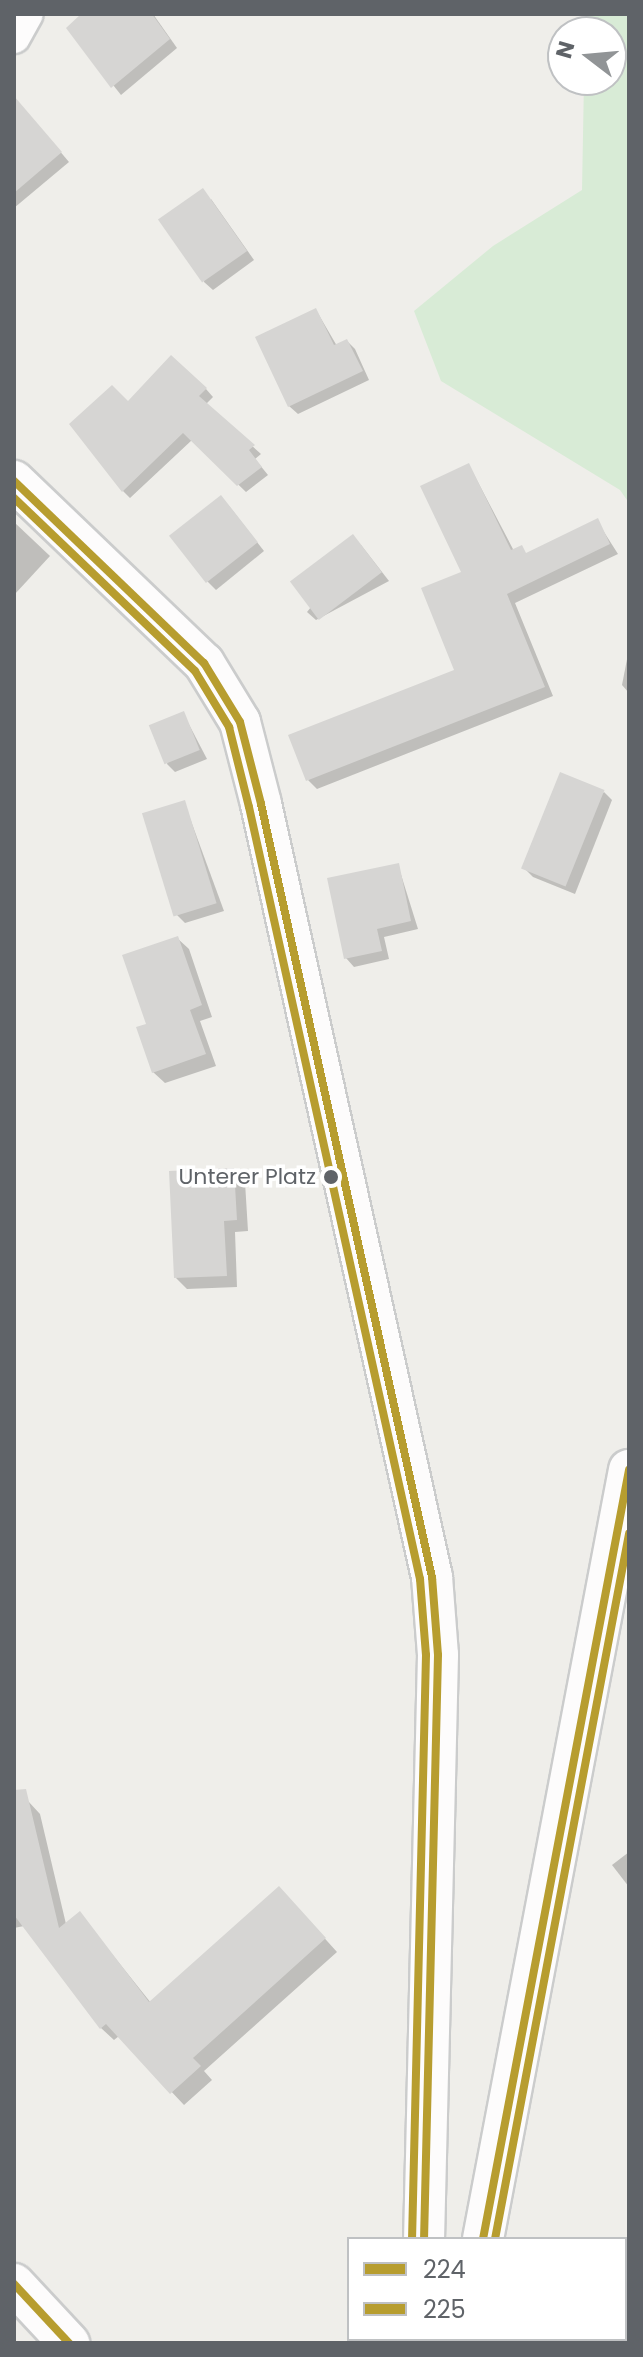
<!DOCTYPE html>
<style>
body{margin:0}
#map{position:relative;width:643px;height:2357px;overflow:hidden;background:#efeeea;font-family:Poppins,sans-serif}
div>[style]{position:absolute}
[style*='--x']{left:calc(var(--x)*1px);top:calc(var(--y)*1px);width:calc(var(--w)*1px);rotate:calc(var(--a)*1deg)}
.green>*{inset:0;background:#d8ebd6}
.shadow>*{inset:0;background:#0003}
.building>*{inset:0;background:#d6d5d3;transform-origin:0 0}
.roads{filter:drop-shadow(2px 0 #cbcccc) drop-shadow(-2px 0 #cbcccc) drop-shadow(0 2px #cbcccc) drop-shadow(0 -2px #cbcccc)}
.minor>*{height:32px;margin:-16px;padding:0 16px;transform-origin:16px;border-radius:16px;background:#fdfcfc}
.tertiary>*{height:40px;margin:-20px;padding:0 20px;transform-origin:20px;border-radius:20px;background:#fdfcfc}
.bus-1>*{height:8px;margin:-4px;padding:0 4px;transform-origin:4px;border-radius:4px;background:#b79d2f}
.bus-2>*{height:8px;margin:-4px;padding:0 4px;transform-origin:4px;border-radius:4px;background:#b79d2f}
.dots>*{width:22px;height:22px;translate:-50% -50%;box-sizing:border-box;border:4px solid #fff;border-radius:50%}
span{translate:-50% -50%;white-space:nowrap;text-align:center;line-height:1.15;-webkit-text-stroke:7px #fff;paint-order:stroke}
.bus-label{font-size:22px;color:#5f6368}
.right{translate:-100% -50%;text-align:right}
.frame{position:absolute;inset:0;border:16px solid #5f6368;pointer-events:none}
.legend{position:absolute;left:347px;top:2237px;width:280px;height:104px;box-sizing:border-box;background:#fff;border:2px solid #bfc1c3;margin:0;padding:10px 14px;list-style:none;font-size:24px;color:#5f6368}
.legend li{display:flex;align-items:center;gap:16px;height:40px}
.legend b{width:40px;border:2px solid #bfc1c3}
.north{position:absolute;left:547px;top:16px;width:80px;height:80px;box-sizing:border-box;background:#fff;border:2px solid #bfc1c3;border-radius:50%;rotate:286deg;font-size:22px;font-weight:700;line-height:32px;text-align:center;color:#5f6368}
.north::after{content:'';display:block;margin:auto;width:28px;height:36px;background:#919496;clip-path:polygon(50% 0,100% 100%,50% 72%,0 100%)}
</style>
<div id="map">
<div class="green">
<div style="clip-path:polygon(586px 14px,629px 14px,629px 503px,620px 490px,441px 381px,414px 311px,493px 246px,582px 190px,584px 80px,611px 80px,611px 32px,585px 32px)"></div>
</div>
<div class="shadow">
<div style="clip-path:polygon(85px 14px,153px 14px,177px 48px,121px 95px,68px 28px)"></div>
<div style="clip-path:polygon(36px 123px,69px 162px,14px 208px,14px 127px)"></div>
<div style="clip-path:polygon(211px 199px,254px 260px,213px 290px,204px 282px)"></div>
<div style="clip-path:polygon(316px 310px,337px 346px,347px 341px,355px 349px,369px 380px,298px 414px,289px 406px)"></div>
<div style="clip-path:polygon(206px 389px,213px 397px,206px 404px,261px 454px,255px 459px,268px 475px,246px 492px,192px 440px,130px 498px,123px 491px,128px 404px)"></div>
<div style="clip-path:polygon(469px 465px,514px 551px,528px 554px,597px 521px,618px 554px,515px 603px,553px 696px,317px 789px,308px 780px,456px 672px)"></div>
<div style="clip-path:polygon(229px 506px,264px 551px,216px 590px,207px 581px)"></div>
<div style="clip-path:polygon(14px 522px,50px 556px,15px 594px,14px 594px)"></div>
<div style="clip-path:polygon(361px 545px,389px 581px,316px 620px,307px 612px)"></div>
<div style="clip-path:polygon(629px 649px,629px 693px,622px 685px)"></div>
<div style="clip-path:polygon(183px 713px,207px 759px,175px 772px,167px 764px)"></div>
<div style="clip-path:polygon(604px 792px,612px 800px,575px 894px,533px 877px,525px 869px)"></div>
<div style="clip-path:polygon(184px 802px,224px 911px,185px 923px,177px 915px)"></div>
<div style="clip-path:polygon(398px 865px,418px 929px,384px 937px,389px 959px,354px 967px,346px 958px)"></div>
<div style="clip-path:polygon(177px 938px,189px 949px,212px 1017px,200px 1021px,216px 1066px,165px 1083px,153px 1072px,149px 1025px)"></div>
<div style="clip-path:polygon(234px 1170px,245px 1182px,248px 1231px,235px 1232px,237px 1287px,187px 1289px,176px 1278px)"></div>
<div style="clip-path:polygon(28px 1801px,40px 1814px,66px 1924px,80px 1914px,151px 2003px,291px 1901px,337px 1952px,204px 2071px,212px 2080px,184px 2105px,119px 2036px,114px 2040px,101px 2028px,24px 1926px,14px 1928px,14px 1805px)"></div>
<div style="clip-path:polygon(629px 1852px,629px 1887px,612px 1865px)"></div>
<div style="clip-path:polygon(501px 2339px,535px 2339px,556px 2343px,500px 2343px)"></div>
</div>
<div class="building">
<div style="clip-path:polygon(81px 14px,152px 14px,170px 39px,111px 88px,66px 28px)"></div>
<div style="clip-path:polygon(14px 96px,62px 152px,14px 193px)"></div>
<div style="left:203px;top:188px;width:77px;height:55px;rotate:55deg"></div>
<div style="clip-path:polygon(316px 308px,334px 345px,347px 339px,363px 371px,288px 407px,255px 337px)"></div>
<div style="clip-path:polygon(171px 355px,207px 388px,199px 396px,255px 445px,249px 450px,262px 467px,237px 486px,183px 433px,122px 492px,69px 424px,112px 385px,128px 401px)"></div>
<div style="clip-path:polygon(469px 463px,511px 550px,522px 545px,526px 553px,598px 518px,610px 544px,507px 594px,545px 687px,306px 781px,288px 735px,454px 670px,421px 588px,461px 572px,420px 486px)"></div>
<div style="left:221px;top:495px;width:60px;height:66px;rotate:52deg"></div>
<div style="left:353px;top:534px;width:48px;height:79px;rotate:53deg"></div>
<div style="left:184px;top:711px;width:42px;height:38px;rotate:68deg"></div>
<div style="left:560px;top:772px;width:48px;height:104px;rotate:22deg"></div>
<div style="left:185px;top:800px;width:108px;height:45px;rotate:73deg"></div>
<div style="clip-path:polygon(399px 863px,411px 921px,377px 929px,382px 951px,344px 959px,327px 878px)"></div>
<div style="clip-path:polygon(178px 936px,202px 1005px,190px 1010px,206px 1054px,152px 1073px,136px 1027px,146px 1024px,122px 955px)"></div>
<div style="clip-path:polygon(234px 1168px,237px 1220px,224px 1221px,227px 1276px,174px 1278px,169px 1171px)"></div>
<div style="clip-path:polygon(26px 1789px,59px 1928px,80px 1911px,149px 2002px,279px 1886px,326px 1938px,193px 2058px,201px 2066px,170px 2094px,106px 2024px,100px 2029px,14px 1915px,14px 1790px)"></div>
</div>
<div class="roads">
<div class="minor">
<div style="--x:14;--y:37;--w:26;--a:-61"></div>
</div>
<div class="tertiary">
<div style="--x:14;--y:481;--w:263;--a:43.8"></div>
<div style="--x:204;--y:663;--w:69;--a:58.6"></div>
<div style="--x:240;--y:722;--w:85;--a:75.6"></div>
<div style="--x:261;--y:804;--w:792;--a:77.53"></div>
<div style="--x:432;--y:1577;--w:78;--a:85.6"></div>
<div style="--x:438;--y:1655;--w:584;--a:91.37"></div>
<div style="--x:483;--y:2239;--w:783;--a:-79.25"></div>
<div style="--x:14;--y:2284;--w:81;--a:47"></div>
<div style="--x:406;--y:2343;--w:4;--a:-76"></div>
<div style="--x:463;--y:2343;--w:4;--a:-76"></div>
</div>
</div>
<div class="bus-1">
<div style="--x:14;--y:481;--w:263;--a:43.8"></div>
<div style="--x:204;--y:663;--w:69;--a:58.6"></div>
<div style="--x:240;--y:722;--w:85;--a:75.6"></div>
<div style="--x:261;--y:804;--w:792;--a:77.53"></div>
<div style="--x:432;--y:1577;--w:78;--a:85.6"></div>
<div style="--x:438;--y:1655;--w:584;--a:91.37"></div>
<div style="--x:483;--y:2239;--w:783;--a:-79.25"></div>
<div style="--x:14;--y:2284;--w:81;--a:47"></div>
</div>
<div class="bus-2">
<div style="--x:14;--y:498;--w:250;--a:43.7"></div>
<div style="--x:195;--y:671;--w:66;--a:58.7"></div>
<div style="--x:229;--y:727;--w:82;--a:76"></div>
<div style="--x:249;--y:807;--w:791;--a:77.51"></div>
<div style="--x:420;--y:1579;--w:76;--a:85.5"></div>
<div style="--x:426;--y:1655;--w:584;--a:91.37"></div>
<div style="--x:495;--y:2239;--w:718;--a:-79.24"></div>
</div>
<div class="dots">
<div style="left:331px;top:1177px;background:#5f6368"></div>
</div>
<div class="bus-label">
<span class="right" style="left:316px;top:1177px">Unterer Platz</span>
</div>
<div class="frame"></div>
<ul class="legend">
<li><b style="height:10px;background:#b79d2f"></b>224</li>
<li><b style="height:10px;background:#b79d2f"></b>225</li>
</ul>
<div class="north">N</div>
</div>
